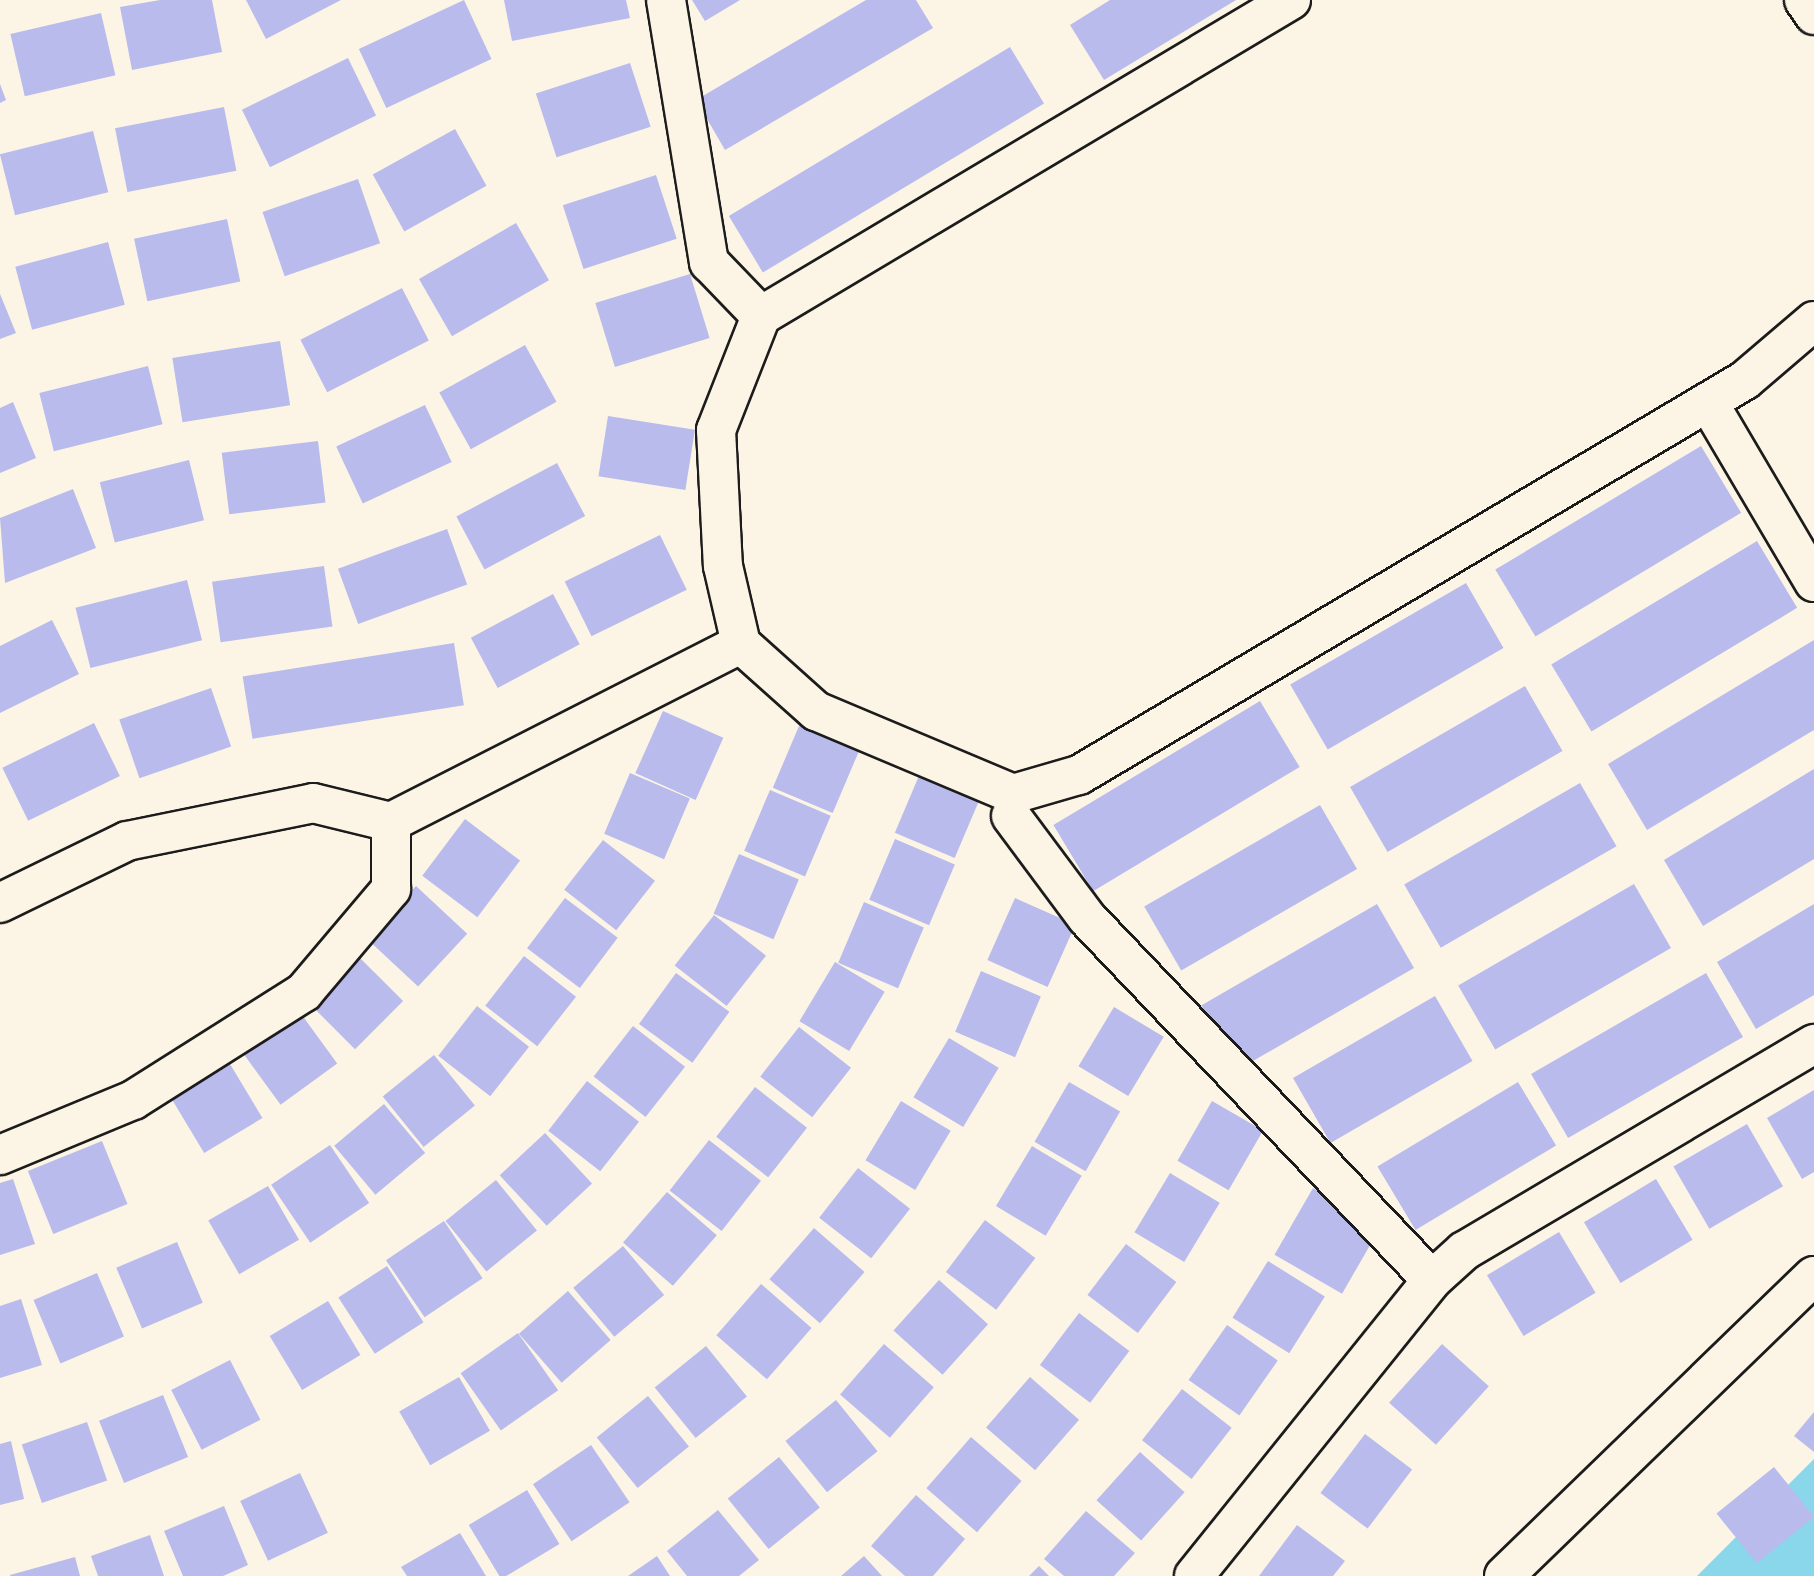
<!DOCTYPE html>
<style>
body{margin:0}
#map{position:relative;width:1814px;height:1576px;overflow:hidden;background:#fcf5e5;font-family:Itim,sans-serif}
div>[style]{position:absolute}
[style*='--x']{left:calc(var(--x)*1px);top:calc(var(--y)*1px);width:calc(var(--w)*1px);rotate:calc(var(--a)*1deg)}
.water>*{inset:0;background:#8ad6ea}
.building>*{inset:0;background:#b9bbed;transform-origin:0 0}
.roads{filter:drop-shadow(2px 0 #1c1c1c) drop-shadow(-2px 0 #1c1c1c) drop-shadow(0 2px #1c1c1c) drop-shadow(0 -2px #1c1c1c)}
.street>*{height:38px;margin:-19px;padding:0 19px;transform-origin:19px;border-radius:19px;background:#fcf5e5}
span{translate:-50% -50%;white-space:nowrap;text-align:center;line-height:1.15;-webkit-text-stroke:7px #fcf5e5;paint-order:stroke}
</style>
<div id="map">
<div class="water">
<div style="clip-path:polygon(1814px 1459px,1814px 1576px,1697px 1576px)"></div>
</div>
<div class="building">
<div style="clip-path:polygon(160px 0,212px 0,222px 52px,132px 70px,120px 7px)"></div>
<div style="clip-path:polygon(246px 0,341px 0,266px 39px)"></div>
<div style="left:464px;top:0;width:65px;height:116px;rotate:65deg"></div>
<div style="clip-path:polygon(504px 0,626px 0,630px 18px,512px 41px)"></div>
<div style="clip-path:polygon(692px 0,740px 0,705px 21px)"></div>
<div style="clip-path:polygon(866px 0,916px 0,933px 28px,725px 150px,696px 100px)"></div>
<div style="clip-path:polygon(1110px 0,1236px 0,1104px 80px,1070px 25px)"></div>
<div style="left:101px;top:13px;width:64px;height:93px;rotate:77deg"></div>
<div style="left:1010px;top:47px;width:66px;height:328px;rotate:59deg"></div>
<div style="left:348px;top:58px;width:64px;height:118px;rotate:64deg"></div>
<div style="left:630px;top:63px;width:67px;height:99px;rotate:72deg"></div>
<div style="clip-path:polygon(0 84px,6px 100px,0 103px)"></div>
<div style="left:224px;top:107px;width:65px;height:111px;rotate:79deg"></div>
<div style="left:455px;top:129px;width:65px;height:94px;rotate:61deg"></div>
<div style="left:93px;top:131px;width:63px;height:96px;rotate:76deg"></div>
<div style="left:656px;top:175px;width:67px;height:98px;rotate:72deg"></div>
<div style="left:358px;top:179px;width:68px;height:101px;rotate:71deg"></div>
<div style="left:227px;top:219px;width:64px;height:95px;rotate:78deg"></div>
<div style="left:516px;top:223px;width:66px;height:112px;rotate:60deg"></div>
<div style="left:108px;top:242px;width:65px;height:96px;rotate:75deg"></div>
<div style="left:690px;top:274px;width:67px;height:99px;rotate:73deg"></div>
<div style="left:402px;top:288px;width:59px;height:114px;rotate:63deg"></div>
<div style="clip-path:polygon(0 294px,16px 333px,0 339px)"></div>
<div style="left:280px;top:341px;width:65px;height:109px;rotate:81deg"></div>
<div style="left:525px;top:345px;width:65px;height:98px;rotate:61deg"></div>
<div style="left:148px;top:366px;width:60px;height:112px;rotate:76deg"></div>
<div style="clip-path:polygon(13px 402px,36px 458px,0 473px,0 408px)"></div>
<div style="left:425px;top:405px;width:63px;height:98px;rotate:65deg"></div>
<div style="left:608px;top:416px;width:88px;height:61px;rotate:9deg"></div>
<div style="left:318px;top:441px;width:62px;height:97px;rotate:83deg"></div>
<div style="left:1701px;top:446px;width:78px;height:240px;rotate:59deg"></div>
<div style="left:189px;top:460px;width:62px;height:92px;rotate:76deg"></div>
<div style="left:557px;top:463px;width:60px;height:114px;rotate:62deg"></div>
<div style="clip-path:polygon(73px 489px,96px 548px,5px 583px,0 518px)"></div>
<div style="left:447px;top:529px;width:59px;height:116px;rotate:70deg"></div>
<div style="left:660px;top:535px;width:61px;height:106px;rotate:64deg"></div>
<div style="left:1757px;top:541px;width:78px;height:240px;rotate:59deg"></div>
<div style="left:324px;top:566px;width:61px;height:113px;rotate:82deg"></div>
<div style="left:187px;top:580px;width:62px;height:115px;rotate:76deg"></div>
<div style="left:1466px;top:583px;width:75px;height:203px;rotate:60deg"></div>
<div style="left:553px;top:594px;width:57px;height:93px;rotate:62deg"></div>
<div style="clip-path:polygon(52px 620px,79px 674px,0 713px,0 646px)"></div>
<div style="clip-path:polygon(1814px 640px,1814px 730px,1647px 830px,1608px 764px)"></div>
<div style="left:454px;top:643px;width:63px;height:214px;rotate:81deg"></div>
<div style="left:1525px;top:686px;width:75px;height:202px;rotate:60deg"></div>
<div style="left:211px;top:688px;width:62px;height:97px;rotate:71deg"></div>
<div style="left:1260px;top:701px;width:77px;height:241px;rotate:59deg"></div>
<div style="left:663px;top:711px;width:66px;height:68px;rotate:24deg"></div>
<div style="left:94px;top:723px;width:59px;height:102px;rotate:64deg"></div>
<div style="left:799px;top:726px;width:65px;height:67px;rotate:23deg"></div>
<div style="clip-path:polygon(1814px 769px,1814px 859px,1703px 926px,1664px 860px)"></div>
<div style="left:921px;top:771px;width:65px;height:67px;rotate:23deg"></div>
<div style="left:630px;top:773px;width:65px;height:66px;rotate:23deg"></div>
<div style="left:1580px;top:783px;width:73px;height:203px;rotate:60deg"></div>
<div style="left:770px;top:790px;width:66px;height:66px;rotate:23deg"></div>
<div style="left:1320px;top:805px;width:74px;height:203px;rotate:60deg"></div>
<div style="left:465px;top:819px;width:69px;height:71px;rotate:37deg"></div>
<div style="left:895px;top:839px;width:65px;height:66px;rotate:23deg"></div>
<div style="left:603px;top:840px;width:66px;height:63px;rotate:38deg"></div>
<div style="left:739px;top:854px;width:65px;height:65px;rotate:23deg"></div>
<div style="left:1634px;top:884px;width:74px;height:203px;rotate:60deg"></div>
<div style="left:416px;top:886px;width:70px;height:72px;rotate:43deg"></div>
<div style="left:565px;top:898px;width:66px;height:63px;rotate:37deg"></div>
<div style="left:1015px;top:898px;width:66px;height:68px;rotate:24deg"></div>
<div style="left:864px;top:902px;width:65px;height:66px;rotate:23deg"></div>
<div style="left:1377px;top:904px;width:74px;height:203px;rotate:60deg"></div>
<div style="clip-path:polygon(1814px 904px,1814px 995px,1756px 1029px,1717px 962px)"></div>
<div style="left:714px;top:915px;width:66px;height:64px;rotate:38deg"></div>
<div style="left:355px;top:953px;width:68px;height:68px;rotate:45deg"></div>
<div style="left:524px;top:956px;width:66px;height:63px;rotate:38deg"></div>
<div style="left:835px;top:962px;width:58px;height:69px;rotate:31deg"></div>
<div style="left:981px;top:971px;width:65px;height:66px;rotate:23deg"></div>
<div style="left:676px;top:973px;width:66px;height:63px;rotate:36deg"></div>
<div style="left:1706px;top:973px;width:74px;height:202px;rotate:60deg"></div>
<div style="left:1435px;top:996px;width:75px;height:164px;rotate:60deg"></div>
<div style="left:477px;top:1006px;width:66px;height:63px;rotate:38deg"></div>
<div style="left:1114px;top:1007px;width:58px;height:69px;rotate:31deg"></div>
<div style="left:299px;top:1011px;width:65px;height:70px;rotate:54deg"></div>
<div style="left:633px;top:1026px;width:66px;height:64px;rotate:38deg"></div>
<div style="left:799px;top:1027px;width:66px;height:63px;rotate:38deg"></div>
<div style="left:949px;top:1038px;width:58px;height:69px;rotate:31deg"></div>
<div style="left:434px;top:1055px;width:65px;height:66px;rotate:51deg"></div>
<div style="left:230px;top:1064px;width:63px;height:68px;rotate:59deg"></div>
<div style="left:587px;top:1081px;width:66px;height:63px;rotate:38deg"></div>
<div style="left:1069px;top:1082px;width:59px;height:69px;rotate:30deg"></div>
<div style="left:1518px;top:1082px;width:74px;height:164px;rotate:59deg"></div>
<div style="left:755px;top:1087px;width:66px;height:63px;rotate:38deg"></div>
<div style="clip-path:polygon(1814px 1090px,1814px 1172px,1802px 1179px,1767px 1118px)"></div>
<div style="left:901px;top:1101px;width:58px;height:69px;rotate:31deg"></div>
<div style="left:1212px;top:1101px;width:59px;height:69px;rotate:30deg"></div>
<div style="left:384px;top:1104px;width:64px;height:65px;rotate:50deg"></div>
<div style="left:1747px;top:1124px;width:72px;height:85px;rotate:60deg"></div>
<div style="left:545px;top:1133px;width:69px;height:62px;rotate:47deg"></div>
<div style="left:709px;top:1140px;width:66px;height:64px;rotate:38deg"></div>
<div style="left:102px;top:1141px;width:68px;height:80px;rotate:68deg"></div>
<div style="left:330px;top:1145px;width:70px;height:71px;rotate:56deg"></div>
<div style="left:1032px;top:1146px;width:58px;height:70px;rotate:31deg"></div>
<div style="left:858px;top:1168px;width:66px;height:63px;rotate:38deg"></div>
<div style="left:1170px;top:1173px;width:58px;height:69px;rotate:31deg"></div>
<div style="clip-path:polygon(13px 1179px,35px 1244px,0 1255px,0 1183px)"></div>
<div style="left:1656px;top:1179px;width:71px;height:84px;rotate:59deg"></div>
<div style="left:496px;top:1180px;width:65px;height:65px;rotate:51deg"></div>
<div style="left:268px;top:1186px;width:62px;height:69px;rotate:60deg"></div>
<div style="left:1313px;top:1188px;width:78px;height:77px;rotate:30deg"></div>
<div style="left:667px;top:1192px;width:66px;height:67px;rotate:41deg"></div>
<div style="left:985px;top:1220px;width:63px;height:65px;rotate:37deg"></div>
<div style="left:444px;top:1221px;width:69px;height:70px;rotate:56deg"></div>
<div style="left:814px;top:1228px;width:67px;height:68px;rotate:41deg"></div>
<div style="left:1559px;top:1232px;width:71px;height:84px;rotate:59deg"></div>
<div style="left:177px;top:1242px;width:66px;height:66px;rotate:67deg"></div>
<div style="left:1126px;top:1244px;width:63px;height:64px;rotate:37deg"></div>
<div style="left:623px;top:1246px;width:64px;height:65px;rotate:50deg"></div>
<div style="left:1268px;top:1261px;width:67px;height:67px;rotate:32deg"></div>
<div style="left:387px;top:1266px;width:67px;height:58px;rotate:57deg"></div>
<div style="left:97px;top:1273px;width:69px;height:69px;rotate:67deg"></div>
<div style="left:939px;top:1280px;width:66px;height:68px;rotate:42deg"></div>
<div style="left:761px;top:1284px;width:67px;height:68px;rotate:41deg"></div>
<div style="left:568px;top:1291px;width:65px;height:65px;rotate:49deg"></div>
<div style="clip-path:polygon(21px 1299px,42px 1365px,0 1378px,0 1306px)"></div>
<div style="left:328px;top:1301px;width:63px;height:68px;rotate:59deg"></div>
<div style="left:1079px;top:1313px;width:63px;height:65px;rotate:37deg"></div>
<div style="left:1227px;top:1325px;width:62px;height:67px;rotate:35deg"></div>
<div style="left:518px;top:1333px;width:70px;height:70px;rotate:55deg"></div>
<div style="left:884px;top:1344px;width:66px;height:67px;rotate:41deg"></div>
<div style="left:1442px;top:1344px;width:63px;height:79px;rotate:42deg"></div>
<div style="left:706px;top:1346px;width:65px;height:66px;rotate:51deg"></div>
<div style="left:230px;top:1360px;width:67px;height:66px;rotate:63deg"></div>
<div style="left:459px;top:1377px;width:62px;height:69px;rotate:60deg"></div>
<div style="left:1030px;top:1377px;width:65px;height:67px;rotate:41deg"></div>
<div style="left:1182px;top:1389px;width:63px;height:65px;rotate:38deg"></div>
<div style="left:163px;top:1395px;width:67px;height:69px;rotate:68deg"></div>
<div style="left:648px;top:1396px;width:65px;height:66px;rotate:51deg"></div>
<div style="left:836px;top:1400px;width:66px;height:65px;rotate:51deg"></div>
<div style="clip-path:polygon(1814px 1412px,1814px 1452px,1794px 1436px)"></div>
<div style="left:87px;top:1422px;width:62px;height:69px;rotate:71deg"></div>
<div style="left:1365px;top:1434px;width:59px;height:74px;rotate:37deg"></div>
<div style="left:971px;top:1437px;width:67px;height:68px;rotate:41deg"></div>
<div style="clip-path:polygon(11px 1441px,24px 1499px,0 1505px,0 1444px)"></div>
<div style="left:591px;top:1445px;width:69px;height:70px;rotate:56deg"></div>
<div style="left:1140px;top:1452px;width:60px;height:65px;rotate:42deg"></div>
<div style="left:779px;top:1457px;width:65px;height:66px;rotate:51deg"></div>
<div style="left:1774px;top:1467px;width:64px;height:74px;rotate:51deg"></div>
<div style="left:300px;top:1473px;width:66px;height:66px;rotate:65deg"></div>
<div style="left:527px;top:1490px;width:63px;height:68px;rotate:59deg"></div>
<div style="clip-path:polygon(916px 1495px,965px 1539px,933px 1576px,905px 1576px,871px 1546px)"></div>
<div style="clip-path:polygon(224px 1506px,248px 1565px,223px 1576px,183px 1576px,164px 1531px)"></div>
<div style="clip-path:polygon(718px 1510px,759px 1560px,739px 1576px,687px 1576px,667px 1551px)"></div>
<div style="clip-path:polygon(1086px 1511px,1135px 1553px,1114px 1576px,1064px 1576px,1044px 1559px)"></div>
<div style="clip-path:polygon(1297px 1525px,1345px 1561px,1333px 1576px,1259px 1576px)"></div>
<div style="clip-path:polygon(460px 1533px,486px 1576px,407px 1576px,401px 1567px)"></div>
<div style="clip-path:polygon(150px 1535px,164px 1576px,98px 1576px,91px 1556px)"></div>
<div style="clip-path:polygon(657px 1556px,670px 1576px,628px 1576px)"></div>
<div style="clip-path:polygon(864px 1556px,882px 1576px,841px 1576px)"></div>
<div style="clip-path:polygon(75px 1557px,80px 1576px,10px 1576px,10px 1575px)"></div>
<div style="clip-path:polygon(1039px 1566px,1049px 1576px,1029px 1576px)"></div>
</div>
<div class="roads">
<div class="street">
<div style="--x:666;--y:0;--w:266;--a:80.7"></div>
<div style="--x:709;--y:262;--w:75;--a:46.1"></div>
<div style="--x:1291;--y:0;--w:617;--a:149.2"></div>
<div style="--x:761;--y:316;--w:123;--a:111.5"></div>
<div style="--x:716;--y:430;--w:136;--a:87.1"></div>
<div style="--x:723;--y:566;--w:80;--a:77"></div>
<div style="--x:741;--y:644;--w:101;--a:41.8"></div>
<div style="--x:816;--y:711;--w:214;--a:22.8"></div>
<div style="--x:1013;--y:794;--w:69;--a:-16.1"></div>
<div style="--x:1079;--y:775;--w:774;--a:-30.67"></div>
<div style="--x:1745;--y:380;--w:91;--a:-40.5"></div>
<div style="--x:1804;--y:0;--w:18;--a:56"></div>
<div style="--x:1708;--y:402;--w:209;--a:59.5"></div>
<div style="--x:1011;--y:816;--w:127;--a:53.3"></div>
<div style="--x:1087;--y:918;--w:500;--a:46.38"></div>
<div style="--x:391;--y:822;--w:393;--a:-27"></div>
<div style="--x:0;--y:903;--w:141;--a:-26"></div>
<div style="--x:127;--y:841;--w:190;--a:-11.5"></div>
<div style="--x:313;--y:803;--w:80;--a:13.7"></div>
<div style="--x:391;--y:822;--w:67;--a:90"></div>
<div style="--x:391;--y:889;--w:135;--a:130.2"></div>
<div style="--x:304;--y:992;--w:202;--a:147.7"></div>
<div style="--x:133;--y:1100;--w:144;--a:157.5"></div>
<div style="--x:1194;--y:1576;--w:380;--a:-51.2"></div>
<div style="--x:1432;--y:1280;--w:43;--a:-42.2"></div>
<div style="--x:1464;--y:1251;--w:407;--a:-30.6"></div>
<div style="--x:1504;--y:1576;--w:431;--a:-44.1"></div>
</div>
</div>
</div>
